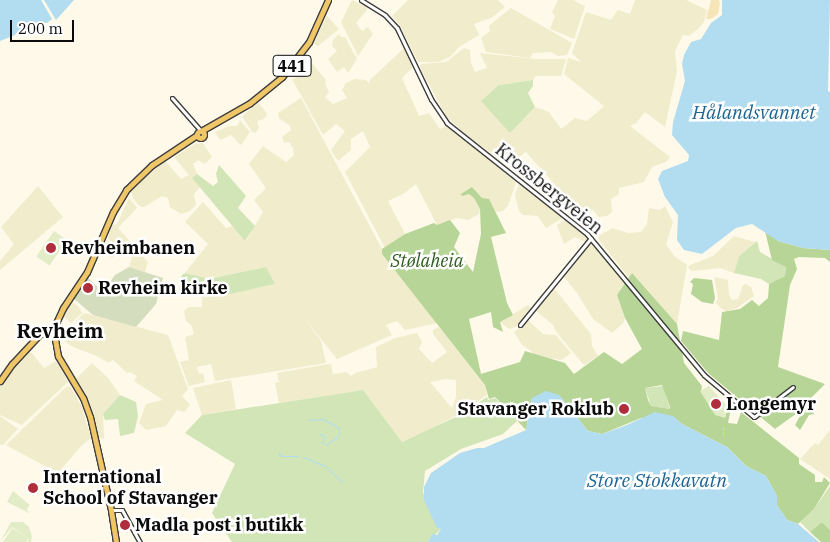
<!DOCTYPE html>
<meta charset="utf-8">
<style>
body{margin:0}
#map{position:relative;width:830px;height:542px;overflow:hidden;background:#fef9e9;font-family:"IBM Plex Serif",serif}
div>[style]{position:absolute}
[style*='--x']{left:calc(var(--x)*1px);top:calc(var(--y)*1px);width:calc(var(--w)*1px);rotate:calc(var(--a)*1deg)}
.farmland>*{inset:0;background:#f1eccc}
.green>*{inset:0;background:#d1e5b6}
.forest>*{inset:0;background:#b6d597}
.sand>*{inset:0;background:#f6e5b9}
.cemetery>*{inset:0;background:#d4ddbd}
.pitch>*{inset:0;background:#e2edc7;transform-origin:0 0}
.water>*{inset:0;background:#b2ddf1}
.stream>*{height:1px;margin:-0.5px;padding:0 0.5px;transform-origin:0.5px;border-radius:0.5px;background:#b2ddf1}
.roads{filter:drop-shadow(1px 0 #3e3e3e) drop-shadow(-1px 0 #3e3e3e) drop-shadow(0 1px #3e3e3e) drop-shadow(0 -1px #3e3e3e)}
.minor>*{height:3px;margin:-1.5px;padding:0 1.5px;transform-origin:1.5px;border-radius:1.5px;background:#fff}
.major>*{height:5px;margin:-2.5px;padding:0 2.5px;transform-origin:2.5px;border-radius:2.5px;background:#efc668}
.major>.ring{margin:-2.5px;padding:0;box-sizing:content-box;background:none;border:5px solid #efc668;border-radius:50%}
.dots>*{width:14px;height:14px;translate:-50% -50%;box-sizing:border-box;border:2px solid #fff;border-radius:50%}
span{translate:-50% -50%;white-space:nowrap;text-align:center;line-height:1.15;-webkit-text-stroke:5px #fff;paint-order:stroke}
.shield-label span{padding:1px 4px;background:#fff;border:1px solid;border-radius:4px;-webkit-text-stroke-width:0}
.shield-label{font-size:16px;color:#0b0b0b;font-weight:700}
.street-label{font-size:18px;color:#0b0b0b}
.poi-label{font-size:18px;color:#0b0b0b;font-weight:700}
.left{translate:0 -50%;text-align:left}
.right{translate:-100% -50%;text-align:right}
.park-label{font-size:18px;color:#305d20;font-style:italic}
.water-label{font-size:19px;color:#1d6693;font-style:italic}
.quarter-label{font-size:20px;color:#0b0b0b;font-weight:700}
.scale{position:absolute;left:10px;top:20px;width:64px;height:22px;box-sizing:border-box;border:2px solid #0b0b0b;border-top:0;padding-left:6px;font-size:15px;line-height:18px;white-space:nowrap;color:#0b0b0b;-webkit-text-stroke:4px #fff;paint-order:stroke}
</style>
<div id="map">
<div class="farmland">
<div style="clip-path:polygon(352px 0,367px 7px,367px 10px,356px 23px,362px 31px,368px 27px,373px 34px,358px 56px,341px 22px)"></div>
<div style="clip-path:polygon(408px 0,498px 0,505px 7px,491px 18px,474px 24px,479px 35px,459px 47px,450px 57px,438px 62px,418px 62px,400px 26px,392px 16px)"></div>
<div style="clip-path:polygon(558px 0,573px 0,585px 6px,574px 39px,550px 29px,555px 16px,552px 12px)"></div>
<div style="clip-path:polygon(635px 0,686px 0,707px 10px,704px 22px,699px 28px,689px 36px,683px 35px,675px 51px,677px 71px,665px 127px,645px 112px,636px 123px,630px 126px,670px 157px,666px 162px,652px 167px,644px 182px,619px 188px,619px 194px,611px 199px,612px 212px,607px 216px,599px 217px,592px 209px,574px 206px,526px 152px,507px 165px,464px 133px,446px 116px,420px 68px,421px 64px,446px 62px,464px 48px,470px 50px,471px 63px,475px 72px,487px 68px,480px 53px,535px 59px,566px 59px,561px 76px,536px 76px,533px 80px,499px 85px,510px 133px,535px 107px,549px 112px,561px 129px,575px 118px,587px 121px,604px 106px,564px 74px,568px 58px,581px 62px,572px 53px,586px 12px,611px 20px,618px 10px,630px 14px)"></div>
<div style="clip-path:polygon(511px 8px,572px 43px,567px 55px,558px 56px,551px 52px,533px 53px,530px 58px,486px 52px,481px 38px,490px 31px,489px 26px,497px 19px)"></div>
<div style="clip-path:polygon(327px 16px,339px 29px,318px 46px,313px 43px)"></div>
<div style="clip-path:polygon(339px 34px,341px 37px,345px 37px,357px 59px,348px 73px,344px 67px,337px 72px,328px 59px,337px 51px,332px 46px,333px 40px)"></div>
<div style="clip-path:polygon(404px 48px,413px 67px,402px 78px,419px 116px,429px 113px,440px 129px,447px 126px,516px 182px,508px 206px,503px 211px,496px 212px,490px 202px,482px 198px,472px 187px,462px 196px,469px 194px,474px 198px,480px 209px,479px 214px,468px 220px,456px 218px,437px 225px,416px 184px,403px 194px,388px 201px,405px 234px,385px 248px,345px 172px,370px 147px,363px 131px,351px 139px,351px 150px,338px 161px,331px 150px,345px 131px,336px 124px,323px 135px,292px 79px,302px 76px,310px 61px,326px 80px,325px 83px,329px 92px,325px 97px,333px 104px,347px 98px,342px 90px,346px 83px,355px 79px,366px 80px,369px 83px,370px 80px)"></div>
<div style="clip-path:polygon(301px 98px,382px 249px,382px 254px,437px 323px,405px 330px,397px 321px,386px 325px,392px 335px,337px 359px,304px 318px,321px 341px,326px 363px,215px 381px,211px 364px,197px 367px,199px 374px,203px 373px,205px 382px,189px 386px,180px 362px,189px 360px,185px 337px,194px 334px,192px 326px,186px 321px,184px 311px,189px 307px,202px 307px,202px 294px,226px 294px,275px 284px,265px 267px,208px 279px,185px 273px,208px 244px,185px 222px,203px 202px,226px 228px,233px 226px,246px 241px,263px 212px,254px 200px,266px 188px,249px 164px,263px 146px,286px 162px,294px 155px,293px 148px,289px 142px,284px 143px,282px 137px,291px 130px,290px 126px,279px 118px,278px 113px)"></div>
<div style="clip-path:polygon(259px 103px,267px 114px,264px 119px,257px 121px,259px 128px,255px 133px,252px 132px,242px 116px)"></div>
<div style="clip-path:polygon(240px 120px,250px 132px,242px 144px,240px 145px,231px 135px,220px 140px,215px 132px,229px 126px,237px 126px)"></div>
<div style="clip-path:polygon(203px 143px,212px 157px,205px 164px,198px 160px,193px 164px,197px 174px,192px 178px,200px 187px,194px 194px,196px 205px,190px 211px,181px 214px,170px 207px,168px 198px,162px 196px,144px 207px,141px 207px,134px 200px,131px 192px,136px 185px,165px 161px,181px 179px,189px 175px,174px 157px,195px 144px)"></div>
<div style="clip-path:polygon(519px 184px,564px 217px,546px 228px,538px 216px,523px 215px,519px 211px,515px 195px)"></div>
<div style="clip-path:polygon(38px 186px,63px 217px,0 270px,0 261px,14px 244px,1px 227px)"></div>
<div style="clip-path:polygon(129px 198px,137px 208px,118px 228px,148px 262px,145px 272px,129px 267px,132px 257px,108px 239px,111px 226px,117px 224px)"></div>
<div style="clip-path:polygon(665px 206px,673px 222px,666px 244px,674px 256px,687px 265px,677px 324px,632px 273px,629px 278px,599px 240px,598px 236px,613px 228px,628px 233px,641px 232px,647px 224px,649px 208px,660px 210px)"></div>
<div style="clip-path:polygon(566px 219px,586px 234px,588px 239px,586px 242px,575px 237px,564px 244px,557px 225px)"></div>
<div style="clip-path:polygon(734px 236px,755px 242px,739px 256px,734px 273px,720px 268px,692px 271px,688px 268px,690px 265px,713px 256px)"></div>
<div style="clip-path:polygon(107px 240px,117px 250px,112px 258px,100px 253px)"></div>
<div style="clip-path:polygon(593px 243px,626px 282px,617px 295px,625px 318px,624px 322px,612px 333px,593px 319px,577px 293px,564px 277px,590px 244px)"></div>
<div style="clip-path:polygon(714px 277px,728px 280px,729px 295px,732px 300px,738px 299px,743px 285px,746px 284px,751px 287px,754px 296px,737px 308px,727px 311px,722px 309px,716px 303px,718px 298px)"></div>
<div style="clip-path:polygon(553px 287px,591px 334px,592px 346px,598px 356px,584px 365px,557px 333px,553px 325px,535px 310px)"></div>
<div style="clip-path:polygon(70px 301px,78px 306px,82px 313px,71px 323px,62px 315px)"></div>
<div style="clip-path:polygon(528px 305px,533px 311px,518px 326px,509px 329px,500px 322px)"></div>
<div style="clip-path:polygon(84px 313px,168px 335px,188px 389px,182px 396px,190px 405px,184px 412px,177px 410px,166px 426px,146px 430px,139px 423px,146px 404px,163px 400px,134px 381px,137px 376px,130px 372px,127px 373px,113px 360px,109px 363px,97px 356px,73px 347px,58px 337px,59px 329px,63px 328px,69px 334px,74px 332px,78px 334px,82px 329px,76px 321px)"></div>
<div style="clip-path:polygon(528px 320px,543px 334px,556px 335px,571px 353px,562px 360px,534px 356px,531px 351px,522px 345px,514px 332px)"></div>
<div style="clip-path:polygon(evenodd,439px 327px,485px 385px,487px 395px,457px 415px,427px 431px,402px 442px,363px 390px,279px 403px,275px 383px,279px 382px,277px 373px,329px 364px,331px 364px,333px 374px,346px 372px,351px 376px,355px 373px,377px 367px,376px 347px,395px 338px,417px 333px,422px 342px,419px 349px,432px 363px,447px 352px,433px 334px,433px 330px,439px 327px,446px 379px,456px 380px,456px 397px,452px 408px,430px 382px,446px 379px)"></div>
<div style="clip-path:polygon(28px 352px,32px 353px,44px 368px,56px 361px,68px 382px,22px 425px,0 415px,0 386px)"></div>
<div style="clip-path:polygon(92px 363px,108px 378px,120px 395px,103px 414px,104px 439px,97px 437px,88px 406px,76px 379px)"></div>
<div style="clip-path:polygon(231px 380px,236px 409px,202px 415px,193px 388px)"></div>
<div style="clip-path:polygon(70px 386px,82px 407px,91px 438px,81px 446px,58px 473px,6px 445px,66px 387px)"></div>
<div style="clip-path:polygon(0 416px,18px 429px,3px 445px,0 444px)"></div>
<div style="clip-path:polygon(830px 430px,830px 479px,800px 459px,815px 443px,818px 445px)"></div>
</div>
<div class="green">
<div style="clip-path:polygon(533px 80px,533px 86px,528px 93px,535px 107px,510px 133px,481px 101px,499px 85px)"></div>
<div style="clip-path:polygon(219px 165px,246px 196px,238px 208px,255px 226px,245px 241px,192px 178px,197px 174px,213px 186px,218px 182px,216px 174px)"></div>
<div style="clip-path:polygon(757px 241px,760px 252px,786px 267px,785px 276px,769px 284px,761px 279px,734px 273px,739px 256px)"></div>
<div style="clip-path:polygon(266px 267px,275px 284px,225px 295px,180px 293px,179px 291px,182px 275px,185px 273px,209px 279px)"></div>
<div style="clip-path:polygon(663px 386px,670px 409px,651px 406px,645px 388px)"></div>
<div style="clip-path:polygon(363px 390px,402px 442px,458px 416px,487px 397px,488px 400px,495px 398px,517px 421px,503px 434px,461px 449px,425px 471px,423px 492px,438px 528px,441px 529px,428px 542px,232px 542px,212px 513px,235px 464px,185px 433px,202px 415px)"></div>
<div style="clip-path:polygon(120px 395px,136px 402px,138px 416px,134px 433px,120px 436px,118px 419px,105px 420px,103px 414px)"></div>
<div style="clip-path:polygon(830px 486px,830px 530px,822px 522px,810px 532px,800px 522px,814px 509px)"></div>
</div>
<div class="forest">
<div style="clip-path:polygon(evenodd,472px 187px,482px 198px,489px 199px,506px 233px,491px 237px,507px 303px,513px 315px,500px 322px,503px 332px,493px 327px,491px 312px,469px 319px,481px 374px,520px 362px,525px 351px,565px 363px,574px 374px,604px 352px,622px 364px,642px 349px,625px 318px,617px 295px,632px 273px,677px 324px,684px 363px,702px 386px,701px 392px,725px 418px,728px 407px,731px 408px,728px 423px,737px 424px,741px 412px,799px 458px,799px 464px,815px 475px,815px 482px,822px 482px,824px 477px,830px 483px,814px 509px,798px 524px,787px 520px,777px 505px,777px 496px,766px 476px,746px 466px,727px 447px,682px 424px,672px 416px,641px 418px,602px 434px,588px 431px,559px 395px,532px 398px,526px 430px,495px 397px,489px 399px,485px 385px,382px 254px,382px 249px,405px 234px,434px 223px,437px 225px,450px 220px,460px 233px,454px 247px,473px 272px,481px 234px,480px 209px,474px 198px,469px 194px,462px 196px,461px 194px,472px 187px,662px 385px,670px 407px,670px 409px,651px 406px,648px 400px,645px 388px,662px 385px)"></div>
<div style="clip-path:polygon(765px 231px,778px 241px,803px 248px,830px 250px,830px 262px,825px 258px,799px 257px,794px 259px,797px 269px,790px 285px,778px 367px,825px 384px,810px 399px,814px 414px,809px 415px,800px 430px,795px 425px,800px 416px,797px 413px,775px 429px,708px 373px,681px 341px,683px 331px,719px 340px,722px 312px,740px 309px,752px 300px,759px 306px,768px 298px,769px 284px,785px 276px,786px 267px,772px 260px)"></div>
<div style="clip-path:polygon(694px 278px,712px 280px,715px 298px,713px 304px,702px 302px,691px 294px,693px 284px,690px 282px)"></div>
<div style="clip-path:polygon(822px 522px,830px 530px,830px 542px,821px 542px,810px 532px)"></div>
</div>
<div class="sand">
<div style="clip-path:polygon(711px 0,719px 0,720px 3px,718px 14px,711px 19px,706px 19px)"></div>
</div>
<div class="cemetery">
<div style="clip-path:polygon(129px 267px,163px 278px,156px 304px,136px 327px,93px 315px,73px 298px,88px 278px,103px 292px,115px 275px)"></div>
</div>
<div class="pitch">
<div style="left:54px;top:231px;width:16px;height:31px;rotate:35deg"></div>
<div style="clip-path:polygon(709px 386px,728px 407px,725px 418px,715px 415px,700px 391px)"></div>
<div style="clip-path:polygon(13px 491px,30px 505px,27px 509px,28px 512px,31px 511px,29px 513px,7px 502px)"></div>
<div style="clip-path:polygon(11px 522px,23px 522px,29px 527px,32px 536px,31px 542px,28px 542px,29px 538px,26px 542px,3px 542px,12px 528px,28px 538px,12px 527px,0 542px)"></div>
</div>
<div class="water">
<div style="clip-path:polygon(0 0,41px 0,52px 19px,47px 23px,28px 22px,15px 35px,0 41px)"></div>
<div style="clip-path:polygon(44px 0,74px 0,56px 20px)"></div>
<div style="clip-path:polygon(722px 0,830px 0,828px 91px,830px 92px,830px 250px,803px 248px,778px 241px,752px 224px,736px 228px,702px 254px,684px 250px,677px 240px,678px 215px,665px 197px,658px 179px,662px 171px,688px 161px,689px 155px,672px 135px,673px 122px,685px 81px,682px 64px,684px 55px,691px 42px,701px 39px,711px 23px,722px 15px)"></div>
<div style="clip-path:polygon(546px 391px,559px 395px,588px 431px,602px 434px,627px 425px,655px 412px,673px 416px,682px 424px,727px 447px,746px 466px,766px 476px,777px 496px,777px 505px,787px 520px,798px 524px,819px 542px,428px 542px,432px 534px,437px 535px,441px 529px,437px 528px,424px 500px,424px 487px,431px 473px,460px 453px,477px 448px,484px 448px,526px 430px,532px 398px)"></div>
</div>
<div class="stream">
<div style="--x:308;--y:420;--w:15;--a:-4"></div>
<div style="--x:323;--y:419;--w:18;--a:29"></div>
<div style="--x:339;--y:428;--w:9;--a:96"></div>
<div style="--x:338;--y:437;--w:15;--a:148"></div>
<div style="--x:723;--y:427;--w:3;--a:90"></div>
<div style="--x:320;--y:434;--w:4;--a:27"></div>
<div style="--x:324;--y:436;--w:8;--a:104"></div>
<div style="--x:723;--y:435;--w:3;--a:-90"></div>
<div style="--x:279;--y:452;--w:2;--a:90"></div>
<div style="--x:279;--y:454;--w:4;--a:34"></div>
<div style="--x:282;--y:456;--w:16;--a:0"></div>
<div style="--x:303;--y:457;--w:24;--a:22"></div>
<div style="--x:325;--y:466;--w:23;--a:43"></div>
</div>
<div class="roads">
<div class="minor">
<div style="--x:361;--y:0;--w:28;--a:32"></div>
<div style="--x:385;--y:15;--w:18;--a:47"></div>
<div style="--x:397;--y:28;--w:79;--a:64.4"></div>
<div style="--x:431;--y:99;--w:29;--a:56"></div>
<div style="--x:447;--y:123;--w:179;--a:38.4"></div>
<div style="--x:587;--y:234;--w:183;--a:50.3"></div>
<div style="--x:704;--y:375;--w:65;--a:40"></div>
<div style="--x:754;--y:417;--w:49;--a:-37.6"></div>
<div style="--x:172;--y:98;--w:44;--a:48.7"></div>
<div style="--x:520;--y:325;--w:112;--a:-50.8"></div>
<div style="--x:112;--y:510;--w:10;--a:0"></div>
<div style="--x:122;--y:510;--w:37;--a:61"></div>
</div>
<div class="major">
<div style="--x:201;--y:131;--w:56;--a:-29.7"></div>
<div style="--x:250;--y:103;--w:41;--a:-39.1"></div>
<div style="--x:282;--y:77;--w:44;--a:-52.4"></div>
<div style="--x:309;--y:42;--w:46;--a:-65.7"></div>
<div class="ring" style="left:197.5px;top:131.5px;width:2px;height:2px"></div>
<div style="--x:0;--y:381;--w:21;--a:-55"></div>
<div style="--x:12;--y:364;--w:41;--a:-47"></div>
<div style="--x:40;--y:334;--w:16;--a:-15"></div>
<div style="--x:116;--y:542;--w:32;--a:-99"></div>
<div style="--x:111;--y:510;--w:95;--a:-102.7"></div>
<div style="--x:90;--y:417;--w:20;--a:-110"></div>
<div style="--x:83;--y:398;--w:49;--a:-120.8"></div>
<div style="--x:58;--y:356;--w:17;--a:-100"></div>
<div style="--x:55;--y:339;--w:16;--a:-86"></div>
<div style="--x:56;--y:323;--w:17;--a:-65"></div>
<div style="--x:63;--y:308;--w:43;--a:-56.3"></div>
<div style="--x:87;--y:272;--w:65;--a:-66.6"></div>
<div style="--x:113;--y:212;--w:26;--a:-59"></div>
<div style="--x:126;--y:190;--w:36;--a:-44"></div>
<div style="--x:152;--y:165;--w:54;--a:-33.7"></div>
</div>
</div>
<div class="dots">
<div style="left:51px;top:248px;background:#b02d3b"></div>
<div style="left:88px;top:288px;background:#b02d3b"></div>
<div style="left:716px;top:404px;background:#b02d3b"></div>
<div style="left:624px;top:409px;background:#b02d3b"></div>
<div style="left:33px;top:488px;background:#b02d3b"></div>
<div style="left:125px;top:525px;background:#b02d3b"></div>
</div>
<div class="shield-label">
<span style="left:292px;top:66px">441</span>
</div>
<div class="street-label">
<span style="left:549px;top:189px;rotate:39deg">Krossbergveien</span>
</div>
<div class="poi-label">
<span class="left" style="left:61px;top:248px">Revheimbanen</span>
<span class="left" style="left:98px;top:288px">Revheim kirke</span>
<span class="left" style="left:726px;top:404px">Longemyr</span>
<span class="right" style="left:614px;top:409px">Stavanger Roklub</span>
<span class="left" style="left:43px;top:488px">International<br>School of Stavanger</span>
<span class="left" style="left:135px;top:525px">Madla post i butikk</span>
</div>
<div class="park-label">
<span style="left:427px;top:261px">Stølaheia</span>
</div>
<div class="water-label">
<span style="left:754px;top:113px">Hålandsvannet</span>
<span style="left:657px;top:481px">Store Stokkavatn</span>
</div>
<div class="quarter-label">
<span style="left:60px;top:330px">Revheim</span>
</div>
<div class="scale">200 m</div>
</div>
